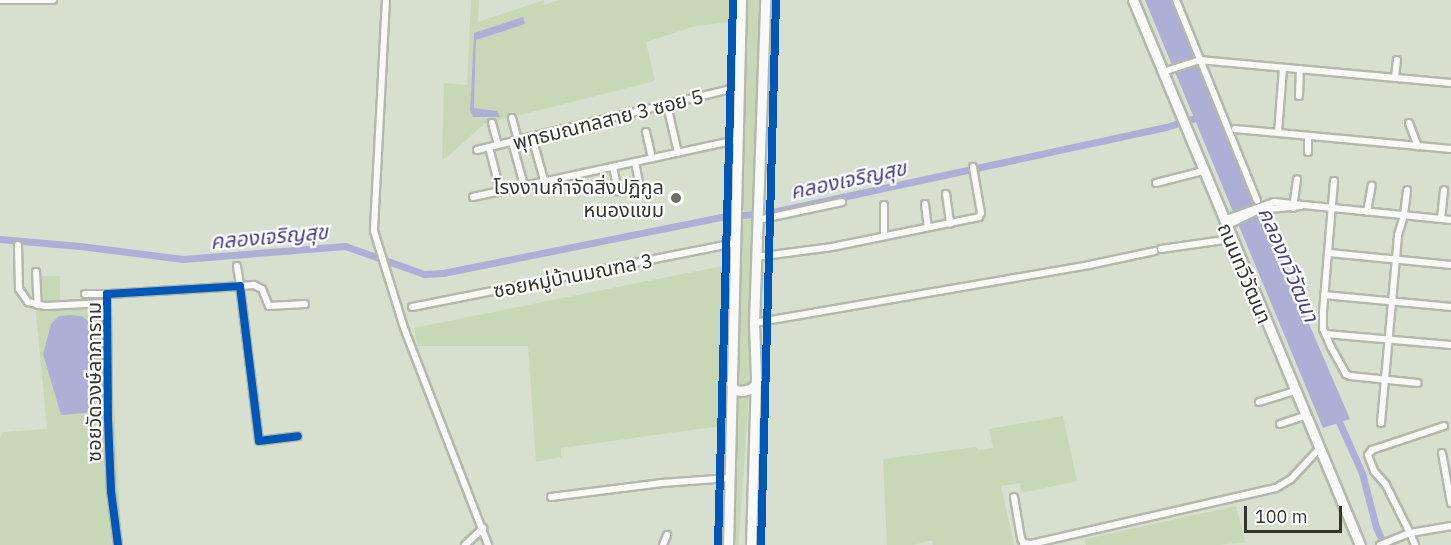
<!DOCTYPE html>
<meta charset="utf-8">
<style>
body{margin:0}
#map{position:relative;width:1451px;height:545px;overflow:hidden;background:#d7dfce;font-family:"IBM Plex Sans","Noto Sans Thai",sans-serif}
div>[style]{position:absolute}
[style*='--x']{left:calc(var(--x)*1px);top:calc(var(--y)*1px);width:calc(var(--w)*1px);rotate:calc(var(--a)*1deg)}
.green>*{inset:0;background:#c8d8b6;transform-origin:0 0}
.water>*{inset:0;background:#aeafd7}
.canal>*{height:7px;margin:-3.5px;padding:0 3.5px;transform-origin:3.5px;border-radius:3.5px;background:#aeafd7}
.roads{filter:drop-shadow(2px 0 #b2b8ab) drop-shadow(-2px 0 #b2b8ab) drop-shadow(0 2px #b2b8ab) drop-shadow(0 -2px #b2b8ab)}
.minor>*{height:6px;margin:-3px;padding:0 3px;transform-origin:3px;border-radius:3px;background:#f9faf8}
.secondary>*{height:9px;margin:-4.5px;padding:0 4.5px;transform-origin:4.5px;border-radius:4.5px;background:#f9faf8}
.cycleway>*{height:8px;margin:-4px;padding:0 4px;transform-origin:4px;border-radius:4px;background:#0057b8}
.dots>*{width:16px;height:16px;translate:-50% -50%;box-sizing:border-box;border:3px solid #fff;border-radius:50%}
span{translate:-50% -50%;white-space:nowrap;text-align:center;line-height:1.15;-webkit-text-stroke:4.5px #fff;paint-order:stroke}
.street-label{font-size:20px;color:#31372b}
.poi-label{font-size:20px;color:#31372b}
.right{translate:-100% -50%;text-align:right}
.water-label{font-size:21px;color:#49408e;font-style:italic}
.scale{position:absolute;left:1244px;top:506px;width:98px;height:27px;box-sizing:border-box;border:3px solid #31372b;border-top:0;padding-left:8px;font-size:18px;line-height:21px;white-space:nowrap;color:#31372b;-webkit-text-stroke:4px #fff;paint-order:stroke}
</style>
<div id="map">
<div class="green">
<div style="clip-path:polygon(evenodd,471px 0,479px 0,478px 22px,544px 0,544px 5px,560px 0,729px 0,729px 22px,696px 26px,646px 42px,655px 81px,484px 124px,446px 158px,442px 159px,444px 83px,467px 85px,471px 0,523px 18px,524px 24px,476px 40px,474px 109px,489px 118px,474px 117px,470px 110px,474px 33px,523px 18px)"></div>
<div style="clip-path:polygon(748px 0,759px 0,754px 212px,741px 211px)"></div>
<div style="clip-path:polygon(755px 219px,748px 383px,741px 388px,738px 383px,742px 220px)"></div>
<div style="clip-path:polygon(722px 266px,721px 426px,561px 448px,561px 457px,536px 462px,528px 346px,418px 346px,414px 328px)"></div>
<div style="left:42px;top:276px;width:18px;height:25px"></div>
<div style="clip-path:polygon(evenodd,108px 301px,122px 545px,0 545px,0 438px,3px 432px,47px 429px,35px 303px,108px 301px,51px 324px,98px 347px,100px 352px,92px 362px,92px 378px,98px 390px,91px 399px,61px 414px,43px 354px,51px 324px)"></div>
<div style="left:736px;top:394px;width:13px;height:151px;rotate:4deg"></div>
<div style="clip-path:polygon(1063px 416px,1077px 481px,1021px 493px,1020px 483px,1001px 486px,1014px 545px,933px 545px,932px 540px,914px 545px,887px 545px,883px 459px,976px 447px,978px 450px,993px 448px,989px 429px)"></div>
<div style="clip-path:polygon(1236px 506px,1245px 542px,1219px 545px,1086px 545px,1085px 539px)"></div>
</div>
<div class="water">
<div style="clip-path:polygon(1145px 0,1173px 0,1247px 180px,1350px 419px,1323px 428px)"></div>
<div style="clip-path:polygon(523px 17px,525px 24px,476px 40px,474px 108px,497px 111px,500px 117px,473px 117px,470px 110px,474px 33px)"></div>
<div style="clip-path:polygon(70px 315px,81px 316px,90px 322px,101px 352px,92px 362px,92px 378px,98px 390px,98px 396px,91px 399px,91px 410px,85px 413px,61px 415px,43px 354px,51px 324px,59px 316px)"></div>
</div>
<div class="canal">
<div style="--x:0;--y:239;--w:80;--a:5"></div>
<div style="--x:80;--y:246;--w:104;--a:7.2"></div>
<div style="--x:183;--y:259;--w:163;--a:-4.6"></div>
<div style="--x:345;--y:246;--w:84;--a:19.5"></div>
<div style="--x:424;--y:274;--w:19;--a:-3"></div>
<div style="--x:443;--y:273;--w:284;--a:-11.4"></div>
<div style="--x:721;--y:217;--w:47;--a:-4.9"></div>
<div style="--x:768;--y:213;--w:407;--a:-12.2"></div>
<div style="--x:1166;--y:127;--w:37;--a:-17"></div>
<div style="--x:1336;--y:415;--w:64;--a:65.9"></div>
<div style="--x:1362;--y:473;--w:56;--a:75.5"></div>
<div style="--x:1376;--y:527;--w:20;--a:66"></div>
</div>
<div class="roads">
<div class="minor">
<div style="--x:0;--y:0;--w:53;--a:0"></div>
<div style="--x:386;--y:0;--w:231;--a:93"></div>
<div style="--x:374;--y:231;--w:102;--a:72.8"></div>
<div style="--x:404;--y:328;--w:233;--a:68.8"></div>
<div style="--x:1176;--y:0;--w:216;--a:68"></div>
<div style="--x:1163;--y:72;--w:38;--a:-18"></div>
<div style="--x:1199;--y:60;--w:253;--a:5.2"></div>
<div style="--x:1395;--y:78;--w:18;--a:-84"></div>
<div style="--x:1299;--y:96;--w:27;--a:-88"></div>
<div style="--x:667;--y:105;--w:49;--a:77.1"></div>
<div style="--x:512;--y:118;--w:23;--a:75"></div>
<div style="--x:492;--y:123;--w:23;--a:75"></div>
<div style="--x:1409;--y:123;--w:25;--a:69"></div>
<div style="--x:1235;--y:129;--w:217;--a:5.3"></div>
<div style="--x:646;--y:132;--w:27;--a:77"></div>
<div style="--x:1278;--y:133;--w:65;--a:-85.6"></div>
<div style="--x:532;--y:137;--w:45;--a:74.4"></div>
<div style="--x:512;--y:142;--w:45;--a:74.4"></div>
<div style="--x:489;--y:147;--w:44;--a:75.7"></div>
<div style="--x:477;--y:150;--w:269;--a:-13.5"></div>
<div style="--x:1308;--y:152;--w:16;--a:-90"></div>
<div style="--x:635;--y:162;--w:25;--a:79"></div>
<div style="--x:613;--y:167;--w:25;--a:78"></div>
<div style="--x:1334;--y:181;--w:131;--a:94.8"></div>
<div style="--x:1323;--y:312;--w:17;--a:90"></div>
<div style="--x:1323;--y:329;--w:20;--a:66"></div>
<div style="--x:1331;--y:347;--w:31;--a:61"></div>
<div style="--x:1346;--y:374;--w:4;--a:27"></div>
<div style="--x:1350;--y:376;--w:68;--a:5.9"></div>
<div style="--x:1156;--y:183;--w:49;--a:-14.3"></div>
<div style="--x:946;--y:194;--w:30;--a:82"></div>
<div style="--x:473;--y:197;--w:270;--a:-12.2"></div>
<div style="--x:925;--y:204;--w:23;--a:83"></div>
<div style="--x:1293;--y:208;--w:29;--a:-82"></div>
<div style="--x:1367;--y:212;--w:27;--a:-80"></div>
<div style="--x:1441;--y:219;--w:29;--a:-84"></div>
<div style="--x:758;--y:220;--w:86;--a:-12.1"></div>
<div style="--x:1223;--y:220;--w:54;--a:-19.4"></div>
<div style="--x:1274;--y:202;--w:178;--a:5.8"></div>
<div style="--x:1226;--y:226;--w:37;--a:-26"></div>
<div style="--x:1259;--y:210;--w:42;--a:-5.4"></div>
<div style="--x:884;--y:236;--w:31;--a:-90"></div>
<div style="--x:18;--y:245;--w:44;--a:88.7"></div>
<div style="--x:19;--y:289;--w:16;--a:55"></div>
<div style="--x:28;--y:302;--w:18;--a:13"></div>
<div style="--x:46;--y:306;--w:59;--a:-2.9"></div>
<div style="--x:1161;--y:249;--w:71;--a:-8.1"></div>
<div style="--x:1329;--y:253;--w:123;--a:5.6"></div>
<div style="--x:756;--y:257;--w:77;--a:-7.5"></div>
<div style="--x:832;--y:247;--w:150;--a:-11.5"></div>
<div style="--x:979;--y:217;--w:4;--a:-63"></div>
<div style="--x:981;--y:213;--w:47;--a:-99.9"></div>
<div style="--x:237;--y:266;--w:20;--a:81"></div>
<div style="--x:240;--y:286;--w:14;--a:-4"></div>
<div style="--x:254;--y:285;--w:9;--a:27"></div>
<div style="--x:262;--y:289;--w:18;--a:68"></div>
<div style="--x:269;--y:306;--w:36;--a:-3"></div>
<div style="--x:36;--y:272;--w:33;--a:87"></div>
<div style="--x:85;--y:294;--w:22;--a:0"></div>
<div style="--x:1324;--y:295;--w:128;--a:5.4"></div>
<div style="--x:412;--y:307;--w:328;--a:-11.2"></div>
<div style="--x:754;--y:323;--w:340;--a:-9.8"></div>
<div style="--x:1089;--y:265;--w:67;--a:-12"></div>
<div style="--x:1326;--y:334;--w:125;--a:5"></div>
<div style="--x:1259;--y:402;--w:37;--a:-17"></div>
<div style="--x:1381;--y:423;--w:189;--a:-84.8"></div>
<div style="--x:1398;--y:235;--w:21;--a:-73"></div>
<div style="--x:1404;--y:215;--w:25;--a:-83"></div>
<div style="--x:1280;--y:424;--w:26;--a:-18"></div>
<div style="--x:1444;--y:426;--w:76;--a:161.6"></div>
<div style="--x:1372;--y:450;--w:6;--a:129"></div>
<div style="--x:1368;--y:455;--w:17;--a:69"></div>
<div style="--x:1374;--y:471;--w:18;--a:49"></div>
<div style="--x:1386;--y:485;--w:54;--a:63.4"></div>
<div style="--x:1410;--y:533;--w:42;--a:-9.7"></div>
<div style="--x:1442;--y:453;--w:51;--a:79.8"></div>
<div style="--x:551;--y:497;--w:112;--a:-7.2"></div>
<div style="--x:662;--y:483;--w:68;--a:-4.2"></div>
<div style="--x:1014;--y:497;--w:42;--a:80.3"></div>
<div style="--x:1021;--y:538;--w:5;--a:68"></div>
<div style="--x:1023;--y:543;--w:8;--a:7"></div>
<div style="--x:1031;--y:544;--w:251;--a:-12.9"></div>
<div style="--x:1276;--y:488;--w:17;--a:-31"></div>
<div style="--x:1291;--y:479;--w:41;--a:-47"></div>
<div style="--x:118;--y:545;--w:54;--a:-97.4"></div>
<div style="--x:111;--y:491;--w:71;--a:-92.4"></div>
<div style="--x:108;--y:420;--w:126;--a:-90.5"></div>
<div style="--x:107;--y:294;--w:133;--a:-3.4"></div>
<div style="--x:240;--y:286;--w:156;--a:83"></div>
<div style="--x:259;--y:441;--w:39;--a:-7"></div>
<div style="--x:465;--y:545;--w:25;--a:-43"></div>
<div style="--x:663;--y:545;--w:11;--a:-68"></div>
<div style="--x:1380;--y:545;--w:32;--a:-22"></div>
<div style="--x:1410;--y:533;--w:13;--a:67"></div>
</div>
<div class="secondary">
<div style="--x:1133;--y:0;--w:590;--a:67.39"></div>
<div style="--x:731;--y:383;--w:8;--a:67"></div>
<div style="--x:734;--y:390;--w:8;--a:7"></div>
<div style="--x:742;--y:391;--w:9;--a:-13"></div>
<div style="--x:751;--y:389;--w:8;--a:-50"></div>
<div style="--x:728;--y:545;--w:545;--a:-88.63"></div>
<div style="--x:751;--y:545;--w:167;--a:-88.3"></div>
<div style="--x:756;--y:378;--w:55;--a:-92.1"></div>
<div style="--x:754;--y:323;--w:323;--a:-88"></div>
</div>
</div>
<div class="cycleway">
<div style="--x:118;--y:545;--w:54;--a:-97.4"></div>
<div style="--x:111;--y:491;--w:71;--a:-92.4"></div>
<div style="--x:108;--y:420;--w:126;--a:-90.5"></div>
<div style="--x:107;--y:294;--w:133;--a:-3.4"></div>
<div style="--x:240;--y:286;--w:156;--a:83"></div>
<div style="--x:259;--y:441;--w:39;--a:-7"></div>
<div style="--x:718;--y:545;--w:545;--a:-88.42"></div>
<div style="--x:761;--y:545;--w:545;--a:-88.42"></div>
</div>
<div class="dots">
<div style="left:676px;top:198px;background:#6b7264"></div>
</div>
<div class="street-label">
<span style="left:608px;top:119px;rotate:-14deg">พุทธมณฑลสาย 3 ซอย 5</span>
<span style="left:1245px;top:273px;rotate:67deg">ถนนทวีวัฒนา</span>
<span style="left:573px;top:275px;rotate:-11deg">ซอยหมู่บ้านมณฑล 3</span>
<span style="left:93px;top:382px;rotate:-90deg">ซอยวัดวงษ์ลาภาราม</span>
</div>
<div class="poi-label">
<span class="right" style="left:664px;top:198px">โรงงานกำจัดสิ่งปฏิกูล<br>หนองแขม</span>
</div>
<div class="water-label">
<span style="left:848px;top:179px;rotate:-12deg">คลองเจริญสุข</span>
<span style="left:269px;top:236px;rotate:-5deg">คลองเจริญสุข</span>
<span style="left:1289px;top:264px;rotate:67deg">คลองทวีวัฒนา</span>
</div>
<div class="scale">100 m</div>
</div>
